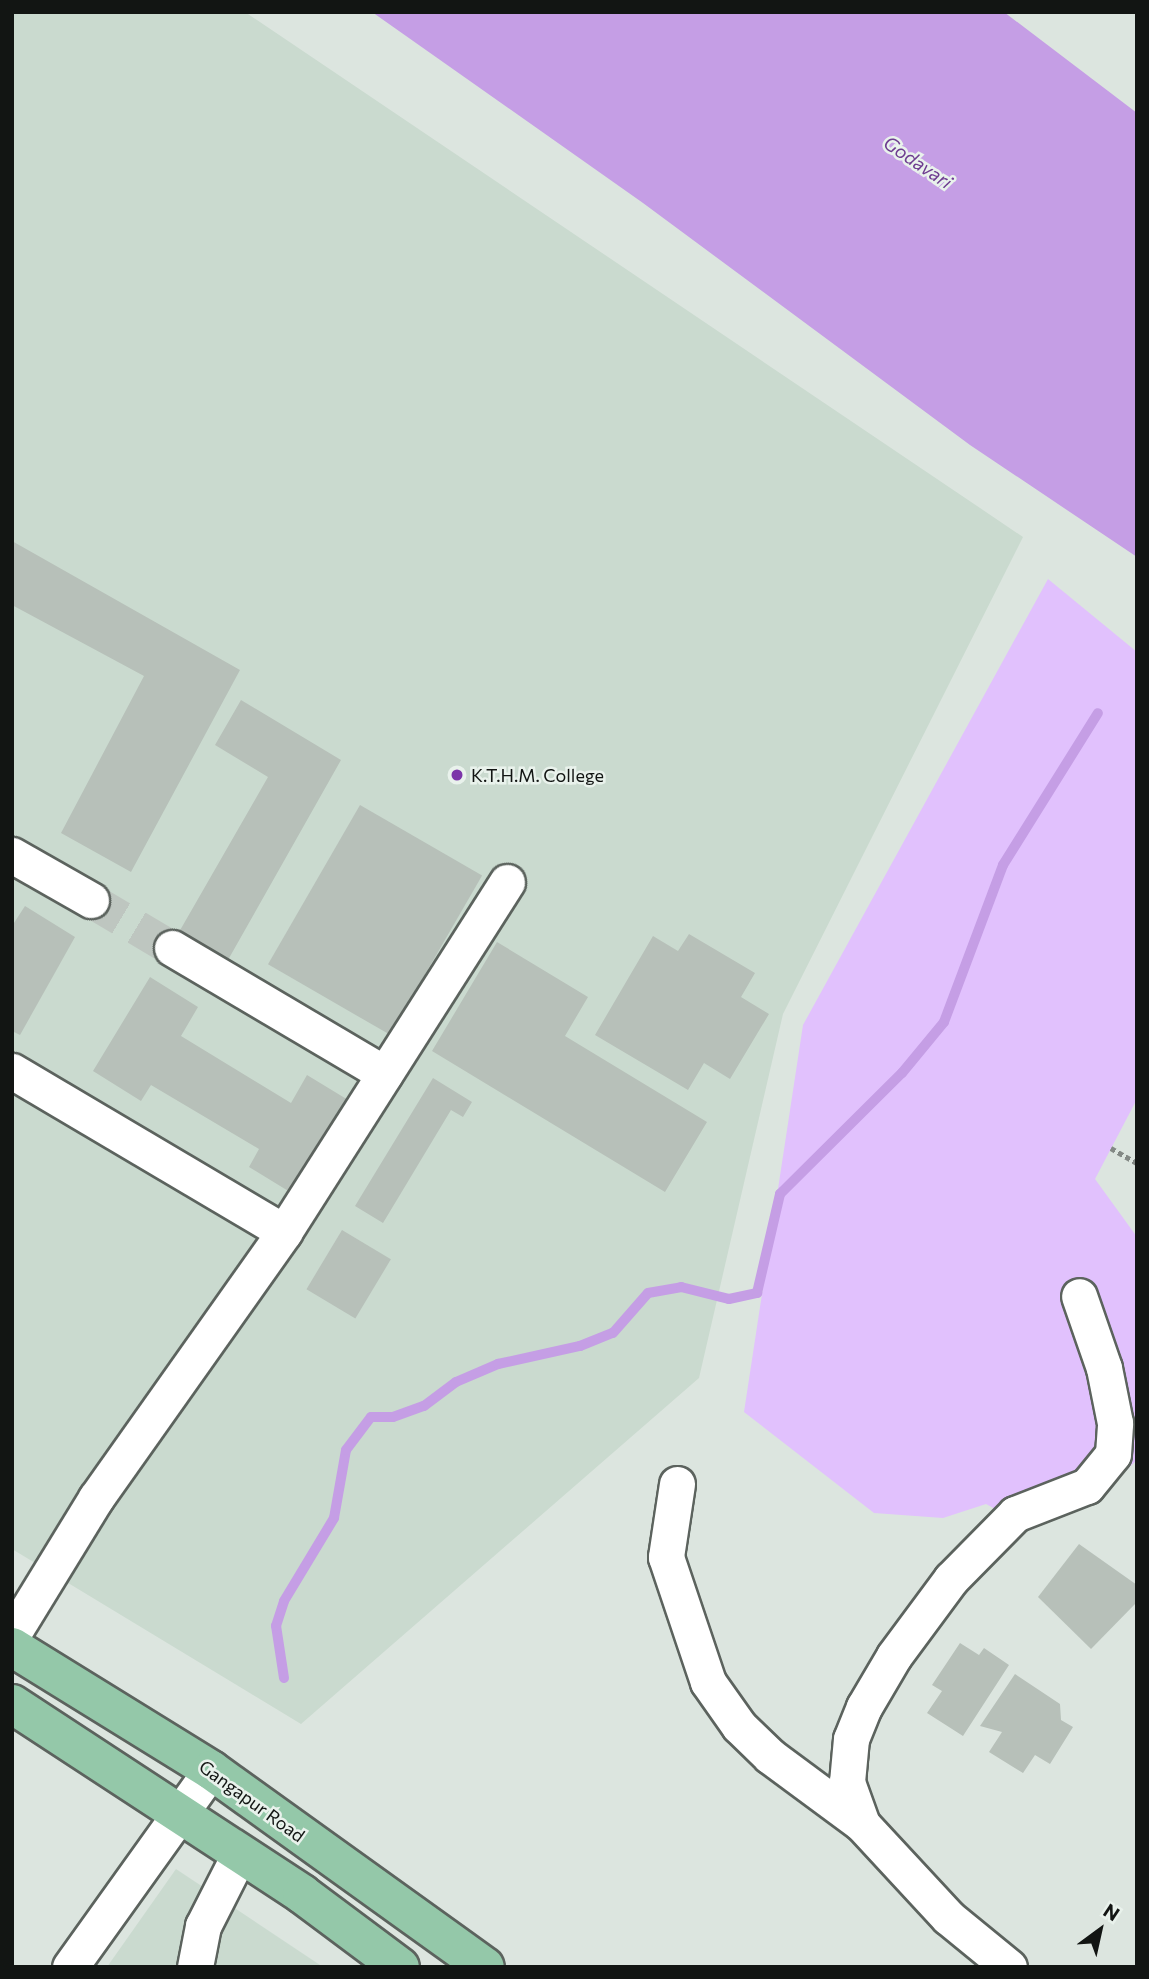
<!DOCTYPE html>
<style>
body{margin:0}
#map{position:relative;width:1149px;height:1979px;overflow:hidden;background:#dce5df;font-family:Commissioner,sans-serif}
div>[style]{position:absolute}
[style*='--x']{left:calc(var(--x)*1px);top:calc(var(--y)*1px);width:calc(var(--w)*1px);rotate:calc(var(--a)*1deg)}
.built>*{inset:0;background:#cadacf}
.green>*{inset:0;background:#e1c1fd}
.water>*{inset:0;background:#c59ee5}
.stream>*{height:10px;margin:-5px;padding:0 5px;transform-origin:5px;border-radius:5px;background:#c59ee5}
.building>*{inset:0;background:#b7c0b9;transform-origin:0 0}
.minor-tunnel>*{height:35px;margin-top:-17.5px;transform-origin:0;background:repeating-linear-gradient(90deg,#bec6c0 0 35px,transparent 0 53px)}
.path>*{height:4.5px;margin-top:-2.25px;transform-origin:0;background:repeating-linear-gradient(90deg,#838985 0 5px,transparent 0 8.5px)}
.roads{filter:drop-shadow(2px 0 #5c635e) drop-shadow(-2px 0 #5c635e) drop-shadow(0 2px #5c635e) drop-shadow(0 -2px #5c635e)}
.minor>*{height:35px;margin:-17.5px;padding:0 17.5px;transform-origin:17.5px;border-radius:17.5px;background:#fff}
.major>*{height:38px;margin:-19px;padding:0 19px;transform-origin:19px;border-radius:19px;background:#94c8a9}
.dots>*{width:19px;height:19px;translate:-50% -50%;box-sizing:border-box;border:4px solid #e9f2ec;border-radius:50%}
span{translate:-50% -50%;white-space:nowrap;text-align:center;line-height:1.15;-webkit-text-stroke:5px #e9f2ec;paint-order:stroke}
.poi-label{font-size:18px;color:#121513}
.left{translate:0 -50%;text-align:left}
.street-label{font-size:18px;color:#121513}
.water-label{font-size:19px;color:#6e3d90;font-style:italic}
.frame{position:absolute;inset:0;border:14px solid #121513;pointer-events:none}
.north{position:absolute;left:1065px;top:1895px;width:70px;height:70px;-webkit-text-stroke:5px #e9f2ec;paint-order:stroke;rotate:33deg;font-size:19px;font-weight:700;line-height:28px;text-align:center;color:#121513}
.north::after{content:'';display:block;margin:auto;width:24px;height:32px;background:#121513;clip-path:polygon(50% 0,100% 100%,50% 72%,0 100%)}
</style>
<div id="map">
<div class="built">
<div style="clip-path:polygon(12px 12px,245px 12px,1023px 537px,783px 1014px,699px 1378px,301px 1724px,12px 1549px)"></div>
<div style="clip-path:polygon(176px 1869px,323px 1967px,107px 1967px)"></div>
</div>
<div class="green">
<div style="clip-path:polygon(1048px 579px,1137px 652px,1137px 1099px,1095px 1179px,1137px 1237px,1137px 1460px,1120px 1476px,1033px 1529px,986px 1504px,943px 1518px,874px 1513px,744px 1412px,803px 1025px)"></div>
</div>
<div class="water">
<div style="clip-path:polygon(372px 12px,1004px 12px,1137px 113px,1137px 557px,970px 445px,643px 203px)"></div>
</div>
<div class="stream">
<div style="--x:284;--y:1678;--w:53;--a:-98.7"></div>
<div style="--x:276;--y:1626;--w:26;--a:-72"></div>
<div style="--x:284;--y:1601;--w:97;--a:-58.9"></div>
<div style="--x:334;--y:1518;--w:69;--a:-80"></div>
<div style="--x:346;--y:1450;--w:41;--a:-52.9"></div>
<div style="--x:371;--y:1417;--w:22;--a:0"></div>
<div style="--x:393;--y:1417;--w:33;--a:-20"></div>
<div style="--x:424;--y:1406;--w:40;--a:-37"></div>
<div style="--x:456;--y:1382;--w:46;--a:-23.2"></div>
<div style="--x:498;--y:1364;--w:84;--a:-12.4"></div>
<div style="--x:580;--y:1346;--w:35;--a:-22"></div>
<div style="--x:613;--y:1333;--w:53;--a:-48.8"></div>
<div style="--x:648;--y:1293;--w:34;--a:-10"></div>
<div style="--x:681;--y:1287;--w:49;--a:14"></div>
<div style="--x:729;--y:1299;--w:29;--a:-12"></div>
<div style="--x:757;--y:1293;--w:102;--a:-76.9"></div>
<div style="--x:780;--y:1194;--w:172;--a:-44.8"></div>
<div style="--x:902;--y:1073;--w:66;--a:-50.5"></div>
<div style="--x:944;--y:1022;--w:168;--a:-69.4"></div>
<div style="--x:1003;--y:865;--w:179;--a:-58"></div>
</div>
<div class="building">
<div style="clip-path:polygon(12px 541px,240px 670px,131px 872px,61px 833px,144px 676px,12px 605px)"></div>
<div style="clip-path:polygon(241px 700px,341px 760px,224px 967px,175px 939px,268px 777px,215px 745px)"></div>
<div style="left:360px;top:805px;width:141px;height:184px;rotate:30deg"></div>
<div style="clip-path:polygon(25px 906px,75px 937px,20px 1035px,12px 1031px,12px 926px)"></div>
<div style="clip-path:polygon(689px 934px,755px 973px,741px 997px,769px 1014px,730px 1079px,704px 1063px,688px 1090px,595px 1035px,653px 936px,678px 951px)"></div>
<div style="clip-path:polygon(497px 942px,588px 997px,565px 1036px,707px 1122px,665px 1192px,432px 1051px)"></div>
<div style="clip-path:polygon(150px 977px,198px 1007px,181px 1036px,291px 1103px,307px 1075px,358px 1106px,303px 1200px,249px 1167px,259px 1149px,151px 1085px,141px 1101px,93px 1071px)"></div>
<div style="clip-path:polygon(433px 1078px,472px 1102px,463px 1117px,451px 1110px,383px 1223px,355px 1206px)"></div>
<div style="left:342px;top:1230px;width:57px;height:69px;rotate:31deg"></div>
<div style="clip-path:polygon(1079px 1544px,1137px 1585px,1137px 1602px,1091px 1649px,1038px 1597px)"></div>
<div style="clip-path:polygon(960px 1643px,979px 1655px,984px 1648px,1009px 1665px,963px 1736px,927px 1713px,942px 1691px,932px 1685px)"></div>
<div style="clip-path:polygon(1015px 1674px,1060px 1704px,1061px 1720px,1073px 1727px,1050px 1764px,1035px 1755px,1023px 1773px,989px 1752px,1002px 1732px,980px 1726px)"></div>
</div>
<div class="minor-tunnel">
<div style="--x:91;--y:900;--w:94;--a:30.7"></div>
</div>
<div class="path">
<div style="--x:1111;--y:1148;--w:30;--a:30"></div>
</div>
<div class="roads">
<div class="minor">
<div style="--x:12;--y:855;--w:91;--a:29.7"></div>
<div style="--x:172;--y:948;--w:247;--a:30.6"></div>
<div style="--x:12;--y:1071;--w:316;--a:30.6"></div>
<div style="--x:677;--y:1484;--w:74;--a:98.6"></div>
<div style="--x:666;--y:1557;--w:132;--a:71.4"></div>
<div style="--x:708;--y:1682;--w:54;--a:54.8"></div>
<div style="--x:739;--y:1726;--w:43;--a:44.1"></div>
<div style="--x:770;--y:1756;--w:114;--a:36.5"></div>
<div style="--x:12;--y:1635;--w:161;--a:-58.5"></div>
<div style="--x:96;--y:1498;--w:326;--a:-54.7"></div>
<div style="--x:284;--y:1232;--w:415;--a:-57.5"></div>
<div style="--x:70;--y:1967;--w:242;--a:-54.4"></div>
<div style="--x:195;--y:1967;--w:42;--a:-79"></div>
<div style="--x:203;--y:1926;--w:82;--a:-63.1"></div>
<div style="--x:1009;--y:1967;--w:79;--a:-140.7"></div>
<div style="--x:948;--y:1917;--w:127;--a:-132.8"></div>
<div style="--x:862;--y:1824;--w:45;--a:-109.7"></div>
<div style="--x:847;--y:1782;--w:43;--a:-84.7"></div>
<div style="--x:851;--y:1739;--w:35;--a:-68"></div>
<div style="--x:864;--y:1707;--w:59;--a:-59.5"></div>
<div style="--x:894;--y:1656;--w:96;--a:-53.5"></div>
<div style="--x:951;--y:1579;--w:91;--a:-45.4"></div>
<div style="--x:1015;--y:1514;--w:77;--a:-21.3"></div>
<div style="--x:1087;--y:1486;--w:41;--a:-50.9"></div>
<div style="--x:1113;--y:1454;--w:31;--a:-86"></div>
<div style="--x:1115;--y:1423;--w:56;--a:-101.3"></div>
<div style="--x:1104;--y:1368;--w:76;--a:-109.1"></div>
</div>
<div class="major">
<div style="--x:12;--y:1647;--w:234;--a:31.7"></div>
<div style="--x:211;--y:1770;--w:337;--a:35.7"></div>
<div style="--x:12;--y:1704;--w:347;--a:33.2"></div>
<div style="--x:302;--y:1894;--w:122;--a:36.7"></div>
</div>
</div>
<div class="dots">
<div style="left:457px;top:775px;background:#7c36a9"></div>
</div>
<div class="poi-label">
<span class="left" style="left:471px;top:775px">K.T.H.M. College</span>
</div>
<div class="street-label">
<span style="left:252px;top:1801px;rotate:36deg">Gangapur Road</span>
</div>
<div class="water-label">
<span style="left:918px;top:162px;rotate:34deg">Godavari</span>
</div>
<div class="frame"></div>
<div class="north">N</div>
</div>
